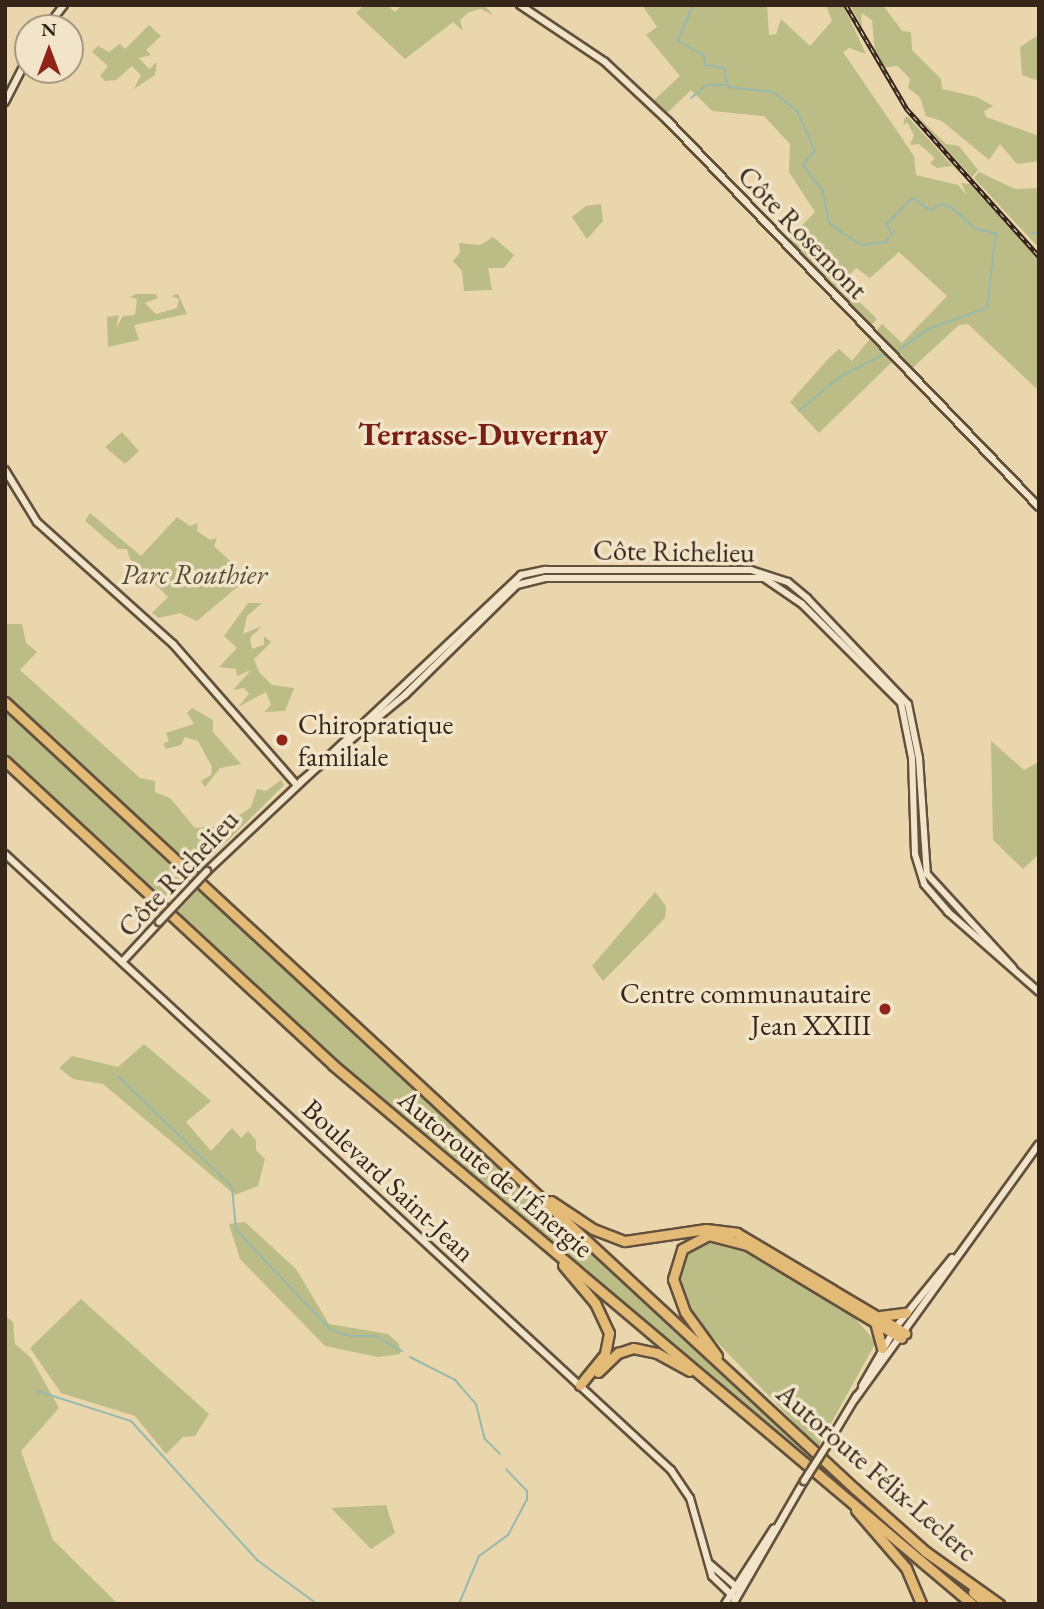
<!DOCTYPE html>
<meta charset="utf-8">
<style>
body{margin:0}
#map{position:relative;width:1044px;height:1609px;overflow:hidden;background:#e9d6ac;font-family:"EB Garamond",serif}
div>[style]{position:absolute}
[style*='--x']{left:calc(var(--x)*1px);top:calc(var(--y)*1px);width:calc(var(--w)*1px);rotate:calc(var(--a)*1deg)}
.green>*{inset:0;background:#bbbc86}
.stream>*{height:2px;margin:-1px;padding:0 1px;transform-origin:1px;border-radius:1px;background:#97b9ad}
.roads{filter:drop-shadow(2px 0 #63513e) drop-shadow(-2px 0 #63513e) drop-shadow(0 2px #63513e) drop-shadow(0 -2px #63513e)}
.tertiary>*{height:6px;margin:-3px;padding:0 3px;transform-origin:3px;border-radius:3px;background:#f1e4c9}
.motorway>*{height:9px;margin:-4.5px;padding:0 4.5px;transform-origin:4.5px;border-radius:4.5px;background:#e4bb76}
.rail>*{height:4.5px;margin-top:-2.25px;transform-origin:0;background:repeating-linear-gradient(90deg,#f1e4c9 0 5px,#362519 0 10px);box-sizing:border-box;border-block:2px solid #362519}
.bridges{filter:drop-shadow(2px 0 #63513e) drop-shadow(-2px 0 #63513e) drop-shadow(0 2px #63513e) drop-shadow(0 -2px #63513e)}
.tertiary-bridge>*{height:6px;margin:-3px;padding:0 3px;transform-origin:3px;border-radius:3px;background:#f1e4c9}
.dots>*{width:19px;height:19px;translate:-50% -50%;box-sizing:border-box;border:4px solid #f1e4c9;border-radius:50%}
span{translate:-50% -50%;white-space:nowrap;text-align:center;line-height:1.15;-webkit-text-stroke:7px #f1e4c9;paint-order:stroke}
.street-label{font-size:28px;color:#362519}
.park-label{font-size:28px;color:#574b34;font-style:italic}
.poi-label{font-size:28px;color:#362519}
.left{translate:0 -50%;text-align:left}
.right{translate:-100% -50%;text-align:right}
.quarter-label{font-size:32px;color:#7a1f14;font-weight:700}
.frame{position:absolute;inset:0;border:7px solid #362519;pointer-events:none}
.north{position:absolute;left:14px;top:14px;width:70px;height:70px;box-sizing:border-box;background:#f1e4c9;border:2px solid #a69883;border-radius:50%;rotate:0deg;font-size:19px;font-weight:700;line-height:28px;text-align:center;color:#362519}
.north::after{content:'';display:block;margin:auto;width:24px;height:32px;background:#8f2418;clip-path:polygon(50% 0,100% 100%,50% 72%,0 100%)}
</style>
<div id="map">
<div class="green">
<div style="clip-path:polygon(364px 5px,387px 5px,395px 12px,402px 5px,484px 5px,493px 15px,481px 9px,469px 12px,460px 20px,463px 31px,453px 22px,405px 59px,356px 13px)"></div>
<div style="clip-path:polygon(642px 5px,767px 5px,769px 35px,776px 34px,781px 19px,810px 46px,832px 21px,826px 5px,843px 5px,866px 54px,849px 48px,843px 52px,914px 156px,916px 175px,958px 185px,967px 195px,961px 183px,970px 184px,1039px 259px,1039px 391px,968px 324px,959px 325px,909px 371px,896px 358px,819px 433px,790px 402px,828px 359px,839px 349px,852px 361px,882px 324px,902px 343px,947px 296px,899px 252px,870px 278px,856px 268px,841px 284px,877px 319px,869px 328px,785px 243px,815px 212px,789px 172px,790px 144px,764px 116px,712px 111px,691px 90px,664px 116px,651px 103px,680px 76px,646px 35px,657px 27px)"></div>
<div style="clip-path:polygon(850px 5px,883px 5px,902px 31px,911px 32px,912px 50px,941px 79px,942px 89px,977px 97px,993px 106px,984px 111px,986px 117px,1039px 136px,1039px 161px,1017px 164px,1000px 144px,989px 160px,942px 121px,926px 116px,920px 97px,908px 88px,910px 79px,898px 66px,885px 67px,875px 53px,872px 20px,861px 13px,862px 27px)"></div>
<div style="clip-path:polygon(149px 25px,161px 36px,146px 50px,151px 55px,139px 58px,149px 69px,157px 62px,155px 75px,134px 89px,141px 75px,132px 66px,116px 80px,105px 81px,100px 76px,108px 66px,92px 52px,98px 46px,109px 52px,120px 44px,125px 49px)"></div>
<div style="clip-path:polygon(1037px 36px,1039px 38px,1039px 81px,1022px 75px,1020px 47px)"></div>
<div style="clip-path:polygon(912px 111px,946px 144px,959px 146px,978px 170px,972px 177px)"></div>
<div style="clip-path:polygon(905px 117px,908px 117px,960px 174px,952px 166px,937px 168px,930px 163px,935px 158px,919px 144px,910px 145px,914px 135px,907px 122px,903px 126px)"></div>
<div style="clip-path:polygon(979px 172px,1015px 189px,1039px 188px,1039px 248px,974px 178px)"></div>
<div style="clip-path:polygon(601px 204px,603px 221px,587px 239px,572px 217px,586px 206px)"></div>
<div style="clip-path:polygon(493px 237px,514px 255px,504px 268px,488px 268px,492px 290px,464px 291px,462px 271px,453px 261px,460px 253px,459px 243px,480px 245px)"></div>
<div style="clip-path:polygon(136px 294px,156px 294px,158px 298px,145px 303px,156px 314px,177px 308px,179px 299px,171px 296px,178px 294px,187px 314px,134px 325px,139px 340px,108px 347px,107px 317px,119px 315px,116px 328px,123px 316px,135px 315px,137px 299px,130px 297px)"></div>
<div style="clip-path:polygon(122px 432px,139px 451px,125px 464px,105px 447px)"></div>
<div style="clip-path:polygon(90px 513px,141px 556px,177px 517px,190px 526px,198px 523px,197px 531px,210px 540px,217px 538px,214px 546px,248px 578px,197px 621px,180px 613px,159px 618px,152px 613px,168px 597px,130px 559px,127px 549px,118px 549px,85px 521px)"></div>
<div style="clip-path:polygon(248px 603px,262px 603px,247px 616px,243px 634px,262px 626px,250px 638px,252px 649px,264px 645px,264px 636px,271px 642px,254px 659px,259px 672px,272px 685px,294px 688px,285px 711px,264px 712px,271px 705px,266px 692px,238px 707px,249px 694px,244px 688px,233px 690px,251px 670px,237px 676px,236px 669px,219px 667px,237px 648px,224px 636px)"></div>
<div style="clip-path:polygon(5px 624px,22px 624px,26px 643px,37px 652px,20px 670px,140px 778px,155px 781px,155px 792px,170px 798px,195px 828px,225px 826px,251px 807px,257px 789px,266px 791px,281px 780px,284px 785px,197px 871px,5px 695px)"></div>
<div style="clip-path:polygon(192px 708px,213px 720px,213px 732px,241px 764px,220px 768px,205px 787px,201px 781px,211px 775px,212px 767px,198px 741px,185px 737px,181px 745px,166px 749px,163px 744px,169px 741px,166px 733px,194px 724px,187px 713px)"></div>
<div style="clip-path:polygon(5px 711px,184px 877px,169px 894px,162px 899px,5px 755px)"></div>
<div style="clip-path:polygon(991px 741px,1024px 770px,1039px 762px,1039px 854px,1023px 869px,993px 840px)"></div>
<div style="clip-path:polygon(199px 888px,906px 1540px,905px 1543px,298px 1027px,176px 913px)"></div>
<div style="clip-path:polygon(655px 892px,666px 906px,665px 918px,603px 981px,592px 966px)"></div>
<div style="clip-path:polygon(144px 1044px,211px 1101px,186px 1122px,211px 1151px,232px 1128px,241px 1138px,248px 1131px,256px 1140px,256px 1150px,265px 1159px,258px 1186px,235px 1195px,103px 1084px,73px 1079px,59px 1068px,72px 1056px,118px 1067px)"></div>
<div style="clip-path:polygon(245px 1222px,296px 1269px,329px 1324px,388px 1334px,399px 1344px,400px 1354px,378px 1357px,325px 1346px,240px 1259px,229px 1224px)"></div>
<div style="clip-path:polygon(720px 1240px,766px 1260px,852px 1315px,876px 1342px,818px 1447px,693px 1317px,680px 1294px,677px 1280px,685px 1251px)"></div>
<div style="clip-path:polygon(81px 1299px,209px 1414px,195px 1436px,183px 1437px,166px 1454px,135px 1416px,61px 1393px,30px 1348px)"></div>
<div style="clip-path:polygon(5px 1316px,13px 1322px,15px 1344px,31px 1358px,59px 1408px,21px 1451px,53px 1540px,118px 1604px,5px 1604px)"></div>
<div style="clip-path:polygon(386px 1505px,395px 1533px,371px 1549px,331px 1508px)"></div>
</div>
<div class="stream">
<div style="--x:693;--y:5;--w:39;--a:113"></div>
<div style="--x:678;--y:41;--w:30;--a:30"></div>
<div style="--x:704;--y:56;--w:9;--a:84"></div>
<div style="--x:705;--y:65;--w:19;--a:9"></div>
<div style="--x:724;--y:68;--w:19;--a:78"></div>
<div style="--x:728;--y:87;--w:45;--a:6.3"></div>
<div style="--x:773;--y:92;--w:31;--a:38"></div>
<div style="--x:797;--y:111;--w:44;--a:65.8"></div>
<div style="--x:815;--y:151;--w:18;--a:131"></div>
<div style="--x:803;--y:165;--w:34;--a:53"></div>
<div style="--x:823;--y:192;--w:31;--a:79"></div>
<div style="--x:829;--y:222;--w:17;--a:40"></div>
<div style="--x:842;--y:233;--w:23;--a:31"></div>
<div style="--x:862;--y:245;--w:24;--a:-7"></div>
<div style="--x:886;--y:242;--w:10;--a:-53"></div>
<div style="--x:892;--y:234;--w:11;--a:-117"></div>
<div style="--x:887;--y:224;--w:36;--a:-46"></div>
<div style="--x:912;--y:198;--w:24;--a:33"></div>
<div style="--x:932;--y:211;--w:11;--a:-41"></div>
<div style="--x:940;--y:204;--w:11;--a:15"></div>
<div style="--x:951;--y:207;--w:31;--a:42"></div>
<div style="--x:974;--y:228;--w:24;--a:15"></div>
<div style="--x:691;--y:98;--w:21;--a:-39"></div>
<div style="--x:707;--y:85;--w:17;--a:0"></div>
<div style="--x:1032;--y:233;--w:7;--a:0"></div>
<div style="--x:899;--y:350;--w:36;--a:-36"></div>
<div style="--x:928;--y:329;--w:63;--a:-19.6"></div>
<div style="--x:987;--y:308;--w:75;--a:-83.1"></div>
<div style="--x:799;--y:411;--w:51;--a:-40.2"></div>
<div style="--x:838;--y:378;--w:52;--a:-27.6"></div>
<div style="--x:119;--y:1077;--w:158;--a:44.2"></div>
<div style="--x:232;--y:1187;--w:43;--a:84.7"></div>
<div style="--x:236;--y:1230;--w:137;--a:46.5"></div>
<div style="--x:330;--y:1329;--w:19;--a:21"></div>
<div style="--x:348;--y:1336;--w:27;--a:0"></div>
<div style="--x:375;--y:1336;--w:31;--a:29"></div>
<div style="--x:410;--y:1357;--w:51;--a:27.1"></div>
<div style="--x:455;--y:1380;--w:32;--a:49"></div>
<div style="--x:476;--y:1404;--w:36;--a:76"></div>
<div style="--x:485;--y:1439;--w:21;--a:45"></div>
<div style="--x:37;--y:1391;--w:99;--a:17.7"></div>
<div style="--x:131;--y:1421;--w:188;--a:47.8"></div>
<div style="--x:257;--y:1560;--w:74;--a:36.3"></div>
<div style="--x:459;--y:1604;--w:52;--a:-67.4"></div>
<div style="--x:479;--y:1556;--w:36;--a:-36"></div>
<div style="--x:508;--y:1535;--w:40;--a:-62"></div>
<div style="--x:527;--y:1500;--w:9;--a:-90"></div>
<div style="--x:527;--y:1491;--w:30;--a:-134"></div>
</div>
<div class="roads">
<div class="tertiary">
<div style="--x:520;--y:5;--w:102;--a:33.8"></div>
<div style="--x:605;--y:62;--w:86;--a:43.1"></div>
<div style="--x:668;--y:121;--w:535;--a:46.14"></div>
<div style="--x:46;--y:28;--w:29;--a:-52"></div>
<div style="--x:5;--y:102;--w:51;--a:-62.9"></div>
<div style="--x:5;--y:470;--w:61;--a:58.4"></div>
<div style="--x:37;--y:522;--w:183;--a:41.9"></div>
<div style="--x:173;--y:644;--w:186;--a:48.7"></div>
<div style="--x:301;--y:781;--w:135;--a:-39.6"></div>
<div style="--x:405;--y:695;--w:157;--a:-44.5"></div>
<div style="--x:517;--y:585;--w:29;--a:-14"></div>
<div style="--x:545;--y:578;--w:219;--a:0"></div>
<div style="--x:764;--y:578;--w:46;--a:34.4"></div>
<div style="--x:802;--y:604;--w:140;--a:45"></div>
<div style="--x:901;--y:703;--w:56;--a:78.7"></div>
<div style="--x:912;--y:758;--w:96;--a:88.2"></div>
<div style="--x:915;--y:854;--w:31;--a:73"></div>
<div style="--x:924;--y:884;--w:37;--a:49"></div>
<div style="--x:948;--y:912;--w:121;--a:41.3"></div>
<div style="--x:5;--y:854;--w:907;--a:42.77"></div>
<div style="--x:671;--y:1470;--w:34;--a:56"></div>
<div style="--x:690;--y:1498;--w:81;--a:74.2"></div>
<div style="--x:712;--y:1576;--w:33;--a:44"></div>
<div style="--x:207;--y:871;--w:432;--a:-43.3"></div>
<div style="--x:521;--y:575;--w:25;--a:-12"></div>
<div style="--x:545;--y:570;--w:206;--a:0"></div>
<div style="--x:751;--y:570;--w:39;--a:18"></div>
<div style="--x:788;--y:582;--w:25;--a:40"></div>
<div style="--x:807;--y:598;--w:146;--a:46.4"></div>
<div style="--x:908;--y:704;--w:55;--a:78.5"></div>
<div style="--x:919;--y:758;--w:116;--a:86.1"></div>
<div style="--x:927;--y:874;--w:127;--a:47.5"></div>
<div style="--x:122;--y:962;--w:54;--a:-47.2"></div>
<div style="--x:862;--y:1386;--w:68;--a:-60"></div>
<div style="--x:896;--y:1327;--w:89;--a:-50.9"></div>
<div style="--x:855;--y:1399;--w:314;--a:-54.2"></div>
<div style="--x:827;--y:1445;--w:58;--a:-59"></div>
<div style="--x:710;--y:1564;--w:38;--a:41"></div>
<div style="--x:725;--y:1604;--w:90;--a:-57.2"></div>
<div style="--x:733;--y:1604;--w:142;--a:-60"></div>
</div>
<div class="motorway">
<div style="--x:5;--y:702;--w:1158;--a:42.8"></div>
<div style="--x:855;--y:1489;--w:95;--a:41.6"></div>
<div style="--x:926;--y:1552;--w:90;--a:35.5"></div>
<div style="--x:5;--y:761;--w:447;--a:42.8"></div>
<div style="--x:333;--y:1065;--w:836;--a:40.15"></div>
<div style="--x:551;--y:1201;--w:50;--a:33.7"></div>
<div style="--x:593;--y:1229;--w:34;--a:21"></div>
<div style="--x:625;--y:1241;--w:82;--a:-8.4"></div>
<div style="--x:706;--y:1229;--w:31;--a:7"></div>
<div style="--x:737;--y:1233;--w:196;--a:30.8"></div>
<div style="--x:563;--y:1265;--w:50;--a:49.9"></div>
<div style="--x:595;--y:1303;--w:33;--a:65"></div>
<div style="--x:609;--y:1333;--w:21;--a:101"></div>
<div style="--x:605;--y:1354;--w:40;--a:129"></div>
<div style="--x:880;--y:1316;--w:26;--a:-7"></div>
<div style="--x:875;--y:1322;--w:27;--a:75"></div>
<div style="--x:717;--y:1356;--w:54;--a:-126"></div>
<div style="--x:685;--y:1312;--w:35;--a:-110"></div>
<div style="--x:673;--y:1279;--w:31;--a:-73"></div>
<div style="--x:682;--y:1249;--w:30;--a:-28"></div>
<div style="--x:708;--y:1235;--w:40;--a:14.4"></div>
<div style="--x:747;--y:1245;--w:180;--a:31.1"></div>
<div style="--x:598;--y:1372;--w:28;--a:-44"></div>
<div style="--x:618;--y:1353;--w:16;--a:-18"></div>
<div style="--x:633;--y:1348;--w:25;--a:12"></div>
<div style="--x:657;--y:1353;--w:37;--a:29"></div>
<div style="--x:856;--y:1510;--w:77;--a:49.2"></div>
<div style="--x:906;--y:1568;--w:39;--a:67"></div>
<div style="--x:973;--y:1592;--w:18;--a:41"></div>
</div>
</div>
<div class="rail">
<div style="--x:846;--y:5;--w:121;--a:59.6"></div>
<div style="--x:907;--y:109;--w:198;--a:48.1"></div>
</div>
<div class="bridges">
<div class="tertiary-bridge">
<div style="--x:159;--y:922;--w:70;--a:-46.7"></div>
<div style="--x:804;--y:1481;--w:43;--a:-57.4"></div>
</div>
</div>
<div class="dots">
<div style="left:282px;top:740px;background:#8f2418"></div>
<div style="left:885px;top:1009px;background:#8f2418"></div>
</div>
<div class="street-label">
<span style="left:803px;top:232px;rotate:46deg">Côte Rosemont</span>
<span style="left:674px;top:551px;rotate:1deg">Côte Richelieu</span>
<span style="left:178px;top:873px;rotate:-47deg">Côte Richelieu</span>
<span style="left:496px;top:1173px;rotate:40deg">Autoroute de l'Énergie</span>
<span style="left:389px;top:1180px;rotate:43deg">Boulevard Saint-Jean</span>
<span style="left:877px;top:1472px;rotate:41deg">Autoroute Félix-Leclerc</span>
</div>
<div class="park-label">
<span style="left:194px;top:574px">Parc Routhier</span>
</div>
<div class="poi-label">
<span class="left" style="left:298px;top:740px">Chiropratique<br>familiale</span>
<span class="right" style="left:871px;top:1009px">Centre communautaire<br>Jean XXIII</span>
</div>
<div class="quarter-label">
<span style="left:483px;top:434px">Terrasse-Duvernay</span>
</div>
<div class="frame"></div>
<div class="north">N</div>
</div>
